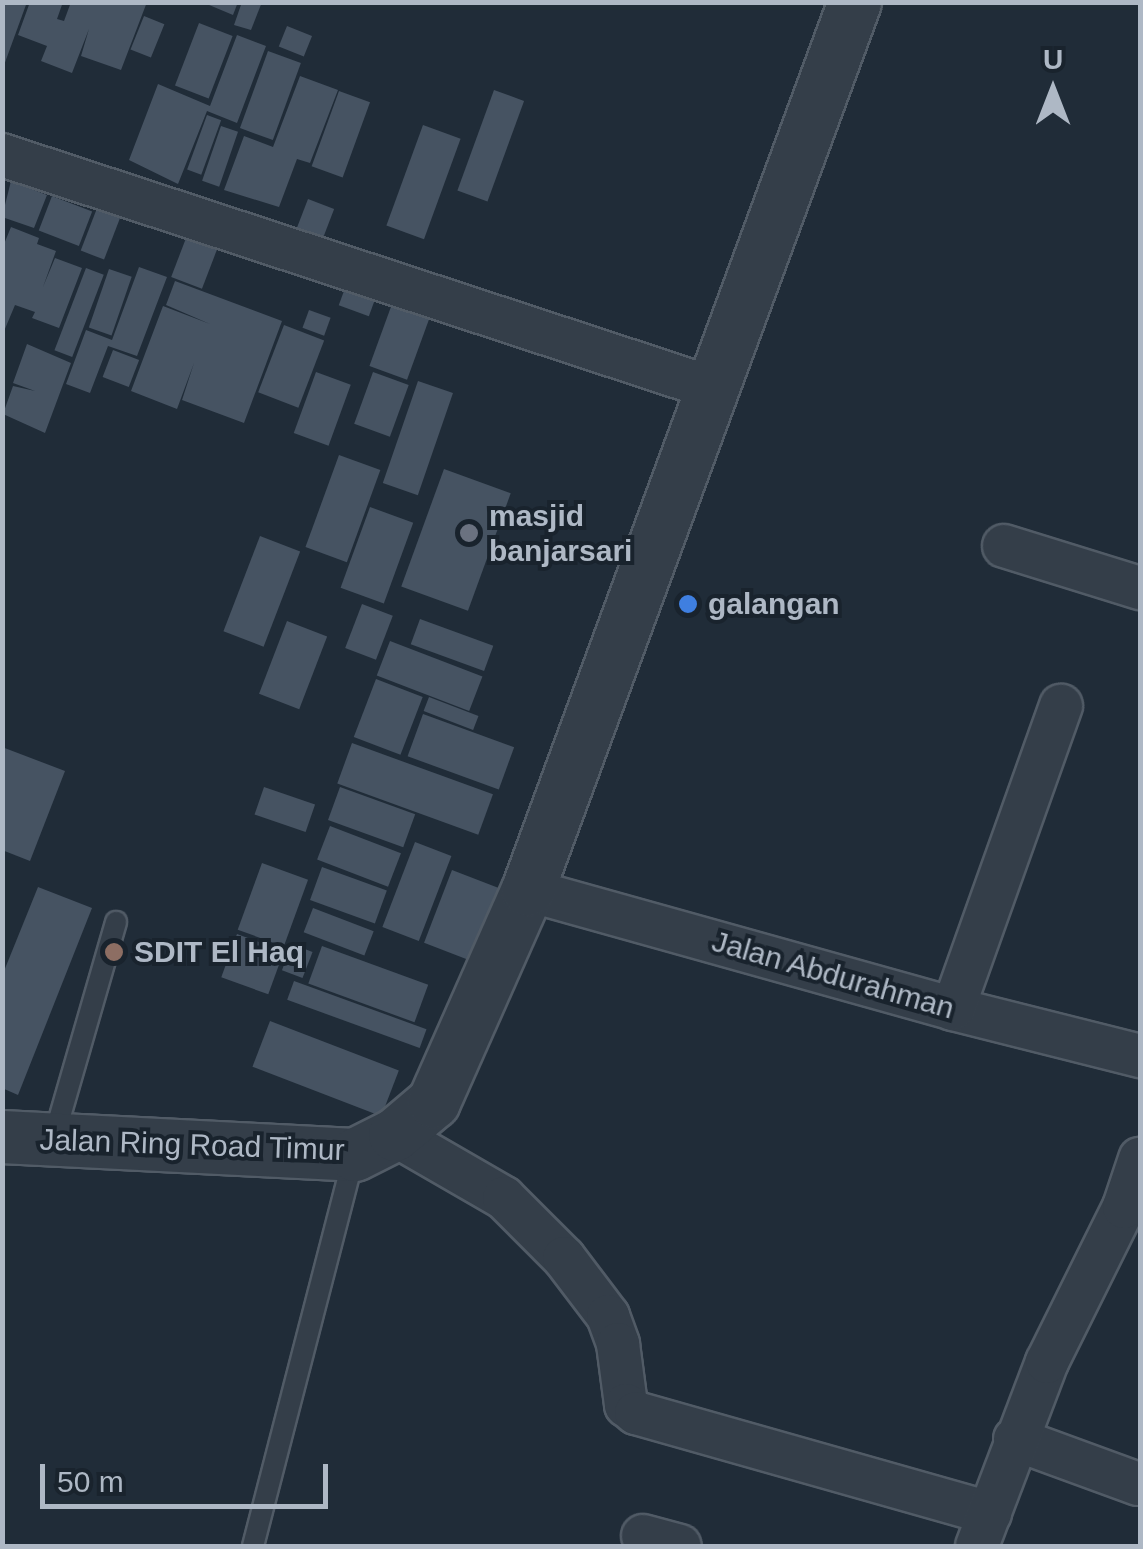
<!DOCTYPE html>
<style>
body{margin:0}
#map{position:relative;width:1143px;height:1549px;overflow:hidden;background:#202c38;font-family:Helvetica,sans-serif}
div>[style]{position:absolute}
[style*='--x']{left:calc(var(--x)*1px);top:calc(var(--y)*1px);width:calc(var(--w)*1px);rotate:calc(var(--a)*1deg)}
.building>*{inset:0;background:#465362;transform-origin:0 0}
.roads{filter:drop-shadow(2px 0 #515b66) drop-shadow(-2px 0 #515b66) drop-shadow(0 2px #515b66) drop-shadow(0 -2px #515b66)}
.service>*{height:20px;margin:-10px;padding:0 10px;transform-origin:10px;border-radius:10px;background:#343e49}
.minor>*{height:42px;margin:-21px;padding:0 21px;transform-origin:21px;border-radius:21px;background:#343e49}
.tertiary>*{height:52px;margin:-26px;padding:0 26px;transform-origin:26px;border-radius:26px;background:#343e49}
.dots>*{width:28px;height:28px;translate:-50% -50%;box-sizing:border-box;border:5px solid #19232d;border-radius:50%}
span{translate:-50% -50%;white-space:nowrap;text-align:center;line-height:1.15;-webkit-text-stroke:8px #19232d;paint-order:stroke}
.poi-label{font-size:30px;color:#aeb8c5;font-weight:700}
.left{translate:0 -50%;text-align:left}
.street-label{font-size:30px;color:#aeb8c5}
.frame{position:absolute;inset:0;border:5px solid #aeb8c5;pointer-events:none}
.north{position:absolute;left:1003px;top:40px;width:100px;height:100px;-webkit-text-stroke:8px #19232d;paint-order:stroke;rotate:0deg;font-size:28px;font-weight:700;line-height:40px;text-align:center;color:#aeb8c5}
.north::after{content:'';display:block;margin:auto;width:35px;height:45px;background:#aeb8c5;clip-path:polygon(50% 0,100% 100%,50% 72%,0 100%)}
.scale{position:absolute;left:40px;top:1464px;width:288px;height:45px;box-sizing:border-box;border:5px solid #aeb8c5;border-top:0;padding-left:12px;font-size:30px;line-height:35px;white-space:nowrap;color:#aeb8c5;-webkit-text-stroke:8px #19232d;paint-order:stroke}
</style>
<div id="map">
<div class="building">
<div style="clip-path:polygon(2px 2px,27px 2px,3px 68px,2px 68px)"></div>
<div style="clip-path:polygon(30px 2px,63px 2px,57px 19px,64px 21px,71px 2px,147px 2px,121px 70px,81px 56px,89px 29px,72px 73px,41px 61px,47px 46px,18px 35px)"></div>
<div style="clip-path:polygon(202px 2px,238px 2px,233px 15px)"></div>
<div style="clip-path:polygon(242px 2px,262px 2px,251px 30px,234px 25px)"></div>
<div style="left:144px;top:16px;width:22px;height:36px;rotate:22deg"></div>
<div style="left:199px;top:23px;width:36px;height:67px;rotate:21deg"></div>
<div style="left:287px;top:26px;width:27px;height:22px;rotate:22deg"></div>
<div style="clip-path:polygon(237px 35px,266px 46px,237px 123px,207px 111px,178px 184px,129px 160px,158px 84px,210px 106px)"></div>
<div style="left:268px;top:51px;width:35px;height:82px;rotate:20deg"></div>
<div style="clip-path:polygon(300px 76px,338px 90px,310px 163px,297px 159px,279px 207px,224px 190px,244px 136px,273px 147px)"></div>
<div style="left:494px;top:90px;width:32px;height:107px;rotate:20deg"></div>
<div style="left:339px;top:91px;width:33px;height:80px;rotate:20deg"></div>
<div style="left:207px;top:115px;width:15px;height:58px;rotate:20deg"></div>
<div style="left:423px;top:125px;width:40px;height:107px;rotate:20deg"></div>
<div style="left:221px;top:126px;width:18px;height:58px;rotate:19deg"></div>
<div style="clip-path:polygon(11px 181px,47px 195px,34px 228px,2px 217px)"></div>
<div style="left:52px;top:196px;width:43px;height:37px;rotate:21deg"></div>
<div style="left:308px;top:199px;width:28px;height:34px;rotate:21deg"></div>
<div style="left:99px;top:203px;width:25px;height:51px;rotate:21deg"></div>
<div style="clip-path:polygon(11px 227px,39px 238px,37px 244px,56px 251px,43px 287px,55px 258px,82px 268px,59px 328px,32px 318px,35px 312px,15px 305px,2px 336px,2px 249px)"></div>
<div style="left:188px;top:233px;width:33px;height:47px;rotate:21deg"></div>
<div style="clip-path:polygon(139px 267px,167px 277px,137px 356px,108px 346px,90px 393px,66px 384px,86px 330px,112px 340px)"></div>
<div style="left:86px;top:268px;width:19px;height:88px;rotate:21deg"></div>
<div style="left:109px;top:269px;width:24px;height:62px;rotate:19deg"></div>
<div style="left:348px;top:280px;width:32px;height:27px;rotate:20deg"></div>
<div style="clip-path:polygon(175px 281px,282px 321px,244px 423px,182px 400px,194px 363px,177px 409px,131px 391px,163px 306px,210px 324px,166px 305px)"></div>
<div style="left:392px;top:304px;width:40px;height:66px;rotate:20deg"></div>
<div style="left:309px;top:310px;width:23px;height:19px;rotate:20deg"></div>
<div style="left:284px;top:325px;width:43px;height:72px;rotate:21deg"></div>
<div style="clip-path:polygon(27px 344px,71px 363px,45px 433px,3px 414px,13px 386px,35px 391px,13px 383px)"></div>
<div style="left:113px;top:350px;width:28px;height:29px;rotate:21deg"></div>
<div style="left:316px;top:372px;width:37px;height:65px;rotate:20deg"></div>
<div style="left:373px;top:372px;width:38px;height:55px;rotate:20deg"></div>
<div style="left:418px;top:381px;width:37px;height:108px;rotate:19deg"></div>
<div style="left:339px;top:455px;width:44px;height:98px;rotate:20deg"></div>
<div style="left:444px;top:469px;width:71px;height:125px;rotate:20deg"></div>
<div style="left:370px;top:507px;width:46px;height:86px;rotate:20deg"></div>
<div style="left:260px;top:536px;width:43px;height:102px;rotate:21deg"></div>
<div style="left:362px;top:604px;width:33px;height:47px;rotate:21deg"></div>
<div style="left:420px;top:619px;width:78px;height:27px;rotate:20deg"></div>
<div style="left:287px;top:621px;width:43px;height:78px;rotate:21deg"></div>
<div style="left:390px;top:641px;width:99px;height:37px;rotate:21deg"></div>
<div style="left:376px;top:679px;width:50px;height:62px;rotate:21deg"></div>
<div style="left:429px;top:697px;width:53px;height:15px;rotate:21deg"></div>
<div style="left:423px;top:714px;width:97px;height:45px;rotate:20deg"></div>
<div style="left:352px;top:743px;width:150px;height:43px;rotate:20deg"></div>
<div style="clip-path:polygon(2px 747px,65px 771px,30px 861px,2px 850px)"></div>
<div style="left:264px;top:787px;width:54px;height:29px;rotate:19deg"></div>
<div style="left:340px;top:787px;width:80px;height:35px;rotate:20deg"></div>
<div style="left:330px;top:826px;width:76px;height:36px;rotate:21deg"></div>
<div style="left:415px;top:842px;width:39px;height:91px;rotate:21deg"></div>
<div style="left:262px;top:863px;width:49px;height:71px;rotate:20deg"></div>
<div style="left:322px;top:867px;width:69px;height:35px;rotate:20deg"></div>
<div style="left:452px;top:870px;width:50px;height:78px;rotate:21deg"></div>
<div style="clip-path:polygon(38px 887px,92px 908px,18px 1095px,2px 1088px,2px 976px)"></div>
<div style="left:313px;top:908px;width:65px;height:26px;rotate:21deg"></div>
<div style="left:237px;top:934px;width:50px;height:46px;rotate:20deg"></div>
<div style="left:292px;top:944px;width:22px;height:28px;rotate:21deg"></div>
<div style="left:322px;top:946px;width:113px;height:40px;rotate:20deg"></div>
<div style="left:294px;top:981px;width:141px;height:20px;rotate:20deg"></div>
<div style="left:270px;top:1021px;width:138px;height:49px;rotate:21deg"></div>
</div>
<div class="roads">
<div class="service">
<div style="--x:54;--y:1137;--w:224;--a:-73.9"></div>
<div style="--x:253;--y:1546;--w:403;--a:-75.5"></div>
</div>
<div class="minor">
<div style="--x:2;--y:155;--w:747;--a:18.17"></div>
<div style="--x:1004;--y:546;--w:142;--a:17.2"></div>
<div style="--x:528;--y:890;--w:441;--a:15.6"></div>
<div style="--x:953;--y:1009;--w:193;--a:14.1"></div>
<div style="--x:953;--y:1009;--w:322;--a:-70.4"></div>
<div style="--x:395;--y:1135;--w:126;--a:30"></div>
<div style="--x:504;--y:1198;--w:85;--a:45"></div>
<div style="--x:564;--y:1258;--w:73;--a:52.8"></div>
<div style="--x:608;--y:1316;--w:30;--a:70"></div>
<div style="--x:618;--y:1344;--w:62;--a:82.5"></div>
<div style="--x:626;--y:1405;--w:13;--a:39"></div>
<div style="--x:636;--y:1413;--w:368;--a:15.8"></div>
<div style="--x:1015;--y:1439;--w:131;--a:20.1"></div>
<div style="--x:643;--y:1536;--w:38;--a:15"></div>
<div style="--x:977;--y:1546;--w:197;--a:-69.2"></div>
<div style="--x:1047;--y:1362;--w:173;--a:-63.6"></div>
<div style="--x:1124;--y:1207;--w:51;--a:-71.6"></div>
</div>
<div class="tertiary">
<div style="--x:2;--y:1137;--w:353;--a:2.9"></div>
<div style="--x:355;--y:1155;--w:45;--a:-26.6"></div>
<div style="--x:395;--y:1135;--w:51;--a:-40.2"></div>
<div style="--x:434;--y:1102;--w:232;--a:-66.1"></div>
<div style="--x:528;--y:890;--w:946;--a:-69.78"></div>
</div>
</div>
<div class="dots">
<div style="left:469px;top:533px;background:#6b7280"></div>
<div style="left:688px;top:604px;background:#3f7fe0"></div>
<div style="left:114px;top:952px;background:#8d6e63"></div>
</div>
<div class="poi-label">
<span class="left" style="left:489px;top:533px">masjid<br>banjarsari</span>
<span class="left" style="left:708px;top:604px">galangan</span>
<span class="left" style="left:134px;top:952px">SDIT El Haq</span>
</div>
<div class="street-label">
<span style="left:833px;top:975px;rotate:16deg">Jalan Abdurahman</span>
<span style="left:192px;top:1145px;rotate:2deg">Jalan Ring Road Timur</span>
</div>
<div class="frame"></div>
<div class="north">U</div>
<div class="scale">50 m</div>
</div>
